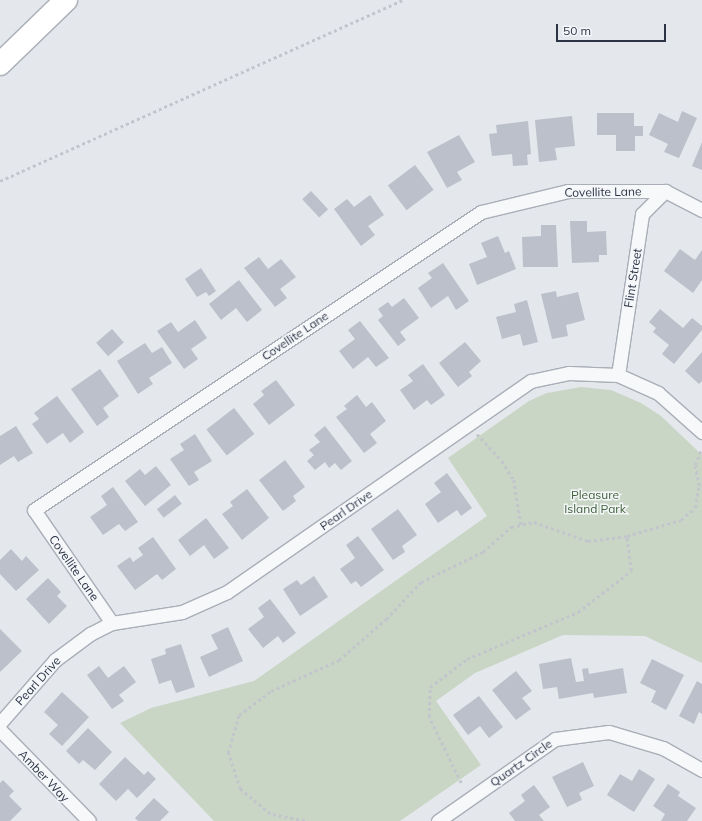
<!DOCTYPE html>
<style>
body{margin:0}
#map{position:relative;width:702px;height:821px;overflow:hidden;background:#e4e7ec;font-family:Mulish,sans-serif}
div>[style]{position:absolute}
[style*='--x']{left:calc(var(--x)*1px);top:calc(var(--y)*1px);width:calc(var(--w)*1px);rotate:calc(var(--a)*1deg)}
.green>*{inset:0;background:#c9d6c5}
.building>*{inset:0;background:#bbc0ca;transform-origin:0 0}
.path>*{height:2.5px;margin-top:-1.25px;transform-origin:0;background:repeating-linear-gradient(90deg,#c2c5cb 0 3px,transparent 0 6px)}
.roads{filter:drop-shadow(1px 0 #a9aeb7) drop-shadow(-1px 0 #a9aeb7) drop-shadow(0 1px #a9aeb7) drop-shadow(0 -1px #a9aeb7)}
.street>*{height:13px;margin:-6.5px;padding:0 6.5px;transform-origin:6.5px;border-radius:6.5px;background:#f7f8fa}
.highway>*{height:22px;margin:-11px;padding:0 11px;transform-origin:11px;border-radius:11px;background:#fff}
span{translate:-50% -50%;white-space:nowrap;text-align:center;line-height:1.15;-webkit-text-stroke:3px #f4f6f9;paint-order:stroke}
.street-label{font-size:12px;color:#2b3445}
.park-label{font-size:12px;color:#3f6138}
.scale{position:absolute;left:556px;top:24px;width:110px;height:18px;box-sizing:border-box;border:2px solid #2b3445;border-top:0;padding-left:5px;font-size:12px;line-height:14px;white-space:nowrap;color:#2b3445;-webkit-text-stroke:3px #f4f6f9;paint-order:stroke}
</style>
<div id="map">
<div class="green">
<div style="clip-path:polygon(581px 387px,611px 390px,641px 403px,661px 416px,702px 455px,702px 663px,645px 636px,563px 635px,475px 673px,436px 701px,481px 765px,400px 821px,214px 821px,120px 723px,151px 708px,254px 681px,487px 516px,448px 458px,529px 401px,547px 393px)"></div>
</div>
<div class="building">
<div style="clip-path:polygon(682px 111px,697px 118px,679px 158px,664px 152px,668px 144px,649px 135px,659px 113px,678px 122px)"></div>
<div style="clip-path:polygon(597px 113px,634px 113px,634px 126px,643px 126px,643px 136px,635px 136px,635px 151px,616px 151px,616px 135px,597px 135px)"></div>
<div style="clip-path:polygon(572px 116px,575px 146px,555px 148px,557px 160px,539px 162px,535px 120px)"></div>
<div style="clip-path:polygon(528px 121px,531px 154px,527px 155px,528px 165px,513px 166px,512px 154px,492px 156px,489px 134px,497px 133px,496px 125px)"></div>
<div style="clip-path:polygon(459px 135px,475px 162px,457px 172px,462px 180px,447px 188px,427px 152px)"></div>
<div style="clip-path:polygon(702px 142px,702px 170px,692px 166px)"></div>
<div style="left:415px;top:165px;width:31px;height:34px;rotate:53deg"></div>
<div style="left:311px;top:191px;width:25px;height:12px;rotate:47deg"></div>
<div style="clip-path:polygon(370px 195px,384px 215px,368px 226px,375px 235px,361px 246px,334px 209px,347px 199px,354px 207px)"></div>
<div style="clip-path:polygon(570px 221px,587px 221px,587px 232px,606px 231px,607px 255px,599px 255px,599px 262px,572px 263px)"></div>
<div style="clip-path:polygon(541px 225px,556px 225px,558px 267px,523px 267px,522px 237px,541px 236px)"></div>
<div style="clip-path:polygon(498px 236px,505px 253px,509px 251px,516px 269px,477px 285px,469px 264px,487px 257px,481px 243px)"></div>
<div style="clip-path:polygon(680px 249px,695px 260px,702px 250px,702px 280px,693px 293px,664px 271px)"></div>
<div style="clip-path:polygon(259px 257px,268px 269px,281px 259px,296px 277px,280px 289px,287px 298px,275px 307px,244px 268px)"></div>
<div style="clip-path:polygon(443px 263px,469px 301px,456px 310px,448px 296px,431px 308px,418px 288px,432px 278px,428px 273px)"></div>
<div style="clip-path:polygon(201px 268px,216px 291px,209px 296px,206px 292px,197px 297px,185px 279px)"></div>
<div style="clip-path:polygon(239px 280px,262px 310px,247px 322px,236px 308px,221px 320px,209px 304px)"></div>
<div style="clip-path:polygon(556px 291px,557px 297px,578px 292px,585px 320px,566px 325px,568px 336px,552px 339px,541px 294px)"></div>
<div style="clip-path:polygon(404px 298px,419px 318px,400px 332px,406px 340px,398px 346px,378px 320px,383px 316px,378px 309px,388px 302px,392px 307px)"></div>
<div style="clip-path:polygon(527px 300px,538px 342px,523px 346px,520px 334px,502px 339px,496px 317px,516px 312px,514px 304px)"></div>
<div style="clip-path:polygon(660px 309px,683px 328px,692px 318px,702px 326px,702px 330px,674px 364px,662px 354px,669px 345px,653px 332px,656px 328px,649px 322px)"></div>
<div style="clip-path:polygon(195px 320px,207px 338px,191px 349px,198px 359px,184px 369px,157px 331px,171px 322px,178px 332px)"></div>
<div style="clip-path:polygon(360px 321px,389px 358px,376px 367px,368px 357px,353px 369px,339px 351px,355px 339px,348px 330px)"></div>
<div style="left:112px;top:329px;width:18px;height:21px;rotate:49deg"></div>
<div style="clip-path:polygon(465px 342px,481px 361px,469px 372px,472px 376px,458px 387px,439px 363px)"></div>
<div style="clip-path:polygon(145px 343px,152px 353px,162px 347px,172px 363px,149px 378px,153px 384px,138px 394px,117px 361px)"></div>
<div style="clip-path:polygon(702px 352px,702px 381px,699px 384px,685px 371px)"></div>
<div style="clip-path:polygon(423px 364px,445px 395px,431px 405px,427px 400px,414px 410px,400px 390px,413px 381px,408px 375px)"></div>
<div style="clip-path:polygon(100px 369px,119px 396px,103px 408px,109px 417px,97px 426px,71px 389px)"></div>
<div style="clip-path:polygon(276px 380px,295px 405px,269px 425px,253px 404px,264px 395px,261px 391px)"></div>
<div style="clip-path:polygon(357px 395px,366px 407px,372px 402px,386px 421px,370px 434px,377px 443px,364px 453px,336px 417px,347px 409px,344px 406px)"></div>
<div style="clip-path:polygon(57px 396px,84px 432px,70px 443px,63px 433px,47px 444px,32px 424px,39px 419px,34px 413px)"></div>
<div style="left:234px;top:408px;width:33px;height:35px;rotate:52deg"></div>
<div style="clip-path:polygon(16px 426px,33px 453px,18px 462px,14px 456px,0 465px,0 436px)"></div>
<div style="clip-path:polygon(325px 426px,352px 461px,341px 470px,335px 463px,329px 468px,325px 462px,315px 470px,307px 461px,314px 455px,309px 450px,320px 442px,314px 435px)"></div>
<div style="clip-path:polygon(195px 434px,212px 461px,194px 472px,199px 480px,189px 486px,170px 459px,184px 450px,180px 444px)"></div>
<div style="clip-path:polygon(285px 460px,305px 487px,293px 496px,296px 501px,283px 511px,259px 480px)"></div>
<div style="clip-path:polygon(156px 466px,171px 485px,145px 506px,125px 481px,140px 469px,145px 475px)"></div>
<div style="clip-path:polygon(447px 473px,472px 508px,461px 516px,457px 510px,438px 523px,425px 504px,441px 492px,434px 483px)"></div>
<div style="clip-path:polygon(113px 487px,138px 522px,125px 531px,119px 524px,103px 535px,90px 517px,107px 505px,101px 496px)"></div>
<div style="clip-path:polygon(247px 489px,269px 518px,242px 540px,222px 514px,233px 506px,230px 502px)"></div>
<div style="left:175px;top:495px;width:11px;height:23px;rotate:52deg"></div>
<div style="clip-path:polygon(398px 509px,417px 535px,402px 546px,405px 552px,393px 560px,371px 529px)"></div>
<div style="clip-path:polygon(206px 518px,229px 548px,214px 559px,204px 545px,190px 556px,178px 540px)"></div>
<div style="clip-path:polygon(358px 536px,384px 570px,361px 587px,356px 581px,351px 584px,340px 569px,355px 558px,346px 545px)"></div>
<div style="clip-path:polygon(153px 537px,176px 569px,162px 580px,157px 574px,135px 590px,117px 566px,130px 557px,133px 562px,143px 555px,138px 548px)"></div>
<div style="clip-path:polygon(11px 549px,22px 561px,26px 556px,39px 570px,16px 591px,0 574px,0 560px)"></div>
<div style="clip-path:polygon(314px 576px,328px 597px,300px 616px,283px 589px,297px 580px,301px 585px)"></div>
<div style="clip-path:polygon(48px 578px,61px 592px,57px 596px,67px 606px,49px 624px,26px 599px)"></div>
<div style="clip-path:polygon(270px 599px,296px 633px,283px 643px,278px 636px,263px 648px,248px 629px,264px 617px,258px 608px)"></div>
<div style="clip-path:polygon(228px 627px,243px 661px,209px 677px,200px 657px,218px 649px,211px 635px)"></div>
<div style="clip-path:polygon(0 629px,22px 651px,0 672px)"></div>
<div style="clip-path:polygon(181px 644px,195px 687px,176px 693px,171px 680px,159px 684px,151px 659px,166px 654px,165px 649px)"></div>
<div style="clip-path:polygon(571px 658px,576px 682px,584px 681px,582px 669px,588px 668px,589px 674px,623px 668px,627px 693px,594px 698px,593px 693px,559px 699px,557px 687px,543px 689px,539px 664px)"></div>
<div style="clip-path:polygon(652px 659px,684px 675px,666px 710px,651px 702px,656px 691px,640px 683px)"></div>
<div style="clip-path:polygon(99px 666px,108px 678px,124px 666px,136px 682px,119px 695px,124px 701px,112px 709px,87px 675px)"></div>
<div style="clip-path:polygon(516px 671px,532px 691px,522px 698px,531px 709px,516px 720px,492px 690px)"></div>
<div style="clip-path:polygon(697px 681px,702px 684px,702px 714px,699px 712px,694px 724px,679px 716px)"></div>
<div style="clip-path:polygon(62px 692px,89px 717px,62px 746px,49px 734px,58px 725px,44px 712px)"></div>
<div style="clip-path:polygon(479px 696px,503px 727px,489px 738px,480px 726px,468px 735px,453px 715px)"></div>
<div style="clip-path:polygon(88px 728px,112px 752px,95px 770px,83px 760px,79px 764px,66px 751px)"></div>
<div style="clip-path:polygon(125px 757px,144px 775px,148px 771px,156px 779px,137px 798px,128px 789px,116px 801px,99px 784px)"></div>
<div style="clip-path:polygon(583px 762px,594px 786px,579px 793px,582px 800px,567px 807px,552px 777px)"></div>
<div style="clip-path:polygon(639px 769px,655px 779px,634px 812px,607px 795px,620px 774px,632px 781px)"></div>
<div style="clip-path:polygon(3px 780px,14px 791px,9px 796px,22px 809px,10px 821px,0 821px,0 783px)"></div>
<div style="clip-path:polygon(668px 784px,680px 792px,678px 796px,696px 808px,687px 821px,661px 821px,665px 814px,653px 806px)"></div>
<div style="clip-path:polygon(534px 785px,550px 807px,539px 815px,544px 821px,515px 821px,509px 813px,525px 801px,521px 795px)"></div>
<div style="clip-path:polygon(154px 798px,169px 812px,160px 821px,138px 821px,135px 818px)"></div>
</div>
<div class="path">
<div style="--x:0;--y:181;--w:441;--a:-24.2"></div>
<div style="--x:477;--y:434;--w:37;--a:47"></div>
<div style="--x:502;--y:461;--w:22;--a:58"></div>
<div style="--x:514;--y:480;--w:46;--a:81.2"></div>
<div style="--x:461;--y:783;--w:73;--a:-115.9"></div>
<div style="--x:429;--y:717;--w:30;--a:-88"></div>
<div style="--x:430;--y:687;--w:46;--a:-37.1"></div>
<div style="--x:467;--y:659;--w:121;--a:-22.9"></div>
<div style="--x:578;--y:612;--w:67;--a:-37.7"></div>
<div style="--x:631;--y:571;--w:35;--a:-97"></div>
<div style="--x:627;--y:536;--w:56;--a:-16.5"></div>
<div style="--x:681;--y:520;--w:18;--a:-41"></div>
<div style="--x:695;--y:508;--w:22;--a:-80"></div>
<div style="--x:699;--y:486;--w:21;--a:-101"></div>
<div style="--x:695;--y:465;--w:16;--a:-68"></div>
<div style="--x:305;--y:821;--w:36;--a:-169"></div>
<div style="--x:270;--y:814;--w:39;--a:-140"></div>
<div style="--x:240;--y:789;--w:38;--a:-108"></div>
<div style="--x:228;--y:753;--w:40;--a:-74"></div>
<div style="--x:239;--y:715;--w:40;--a:-37"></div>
<div style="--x:271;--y:691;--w:75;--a:-24.5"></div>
<div style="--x:339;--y:660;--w:62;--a:-41.1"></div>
<div style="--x:386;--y:619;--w:51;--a:-46.6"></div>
<div style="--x:421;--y:582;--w:69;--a:-25.8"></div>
<div style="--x:483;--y:552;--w:38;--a:-42"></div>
<div style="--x:511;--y:527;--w:24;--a:-12"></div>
<div style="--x:534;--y:522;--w:57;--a:19.4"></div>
<div style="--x:588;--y:541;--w:39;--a:-7"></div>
</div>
<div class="roads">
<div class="street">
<div style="--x:618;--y:375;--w:163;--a:-81.5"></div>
<div style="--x:642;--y:214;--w:33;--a:-45"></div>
<div style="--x:112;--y:623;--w:137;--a:-124.6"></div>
<div style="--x:34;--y:510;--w:537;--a:-33.69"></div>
<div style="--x:481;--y:212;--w:89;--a:-13.6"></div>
<div style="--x:568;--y:191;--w:97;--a:0"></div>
<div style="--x:665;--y:191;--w:42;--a:27.2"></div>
<div style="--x:0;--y:723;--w:84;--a:-48.9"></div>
<div style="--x:55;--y:660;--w:44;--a:-36.6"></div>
<div style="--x:90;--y:634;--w:25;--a:-27"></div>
<div style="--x:112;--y:623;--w:71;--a:-8.9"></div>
<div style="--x:182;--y:612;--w:49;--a:-24"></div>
<div style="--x:227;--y:592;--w:370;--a:-34.8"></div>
<div style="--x:531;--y:381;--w:39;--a:-12"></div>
<div style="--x:569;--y:373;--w:49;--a:2.3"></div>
<div style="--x:618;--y:375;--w:44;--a:24.2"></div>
<div style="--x:658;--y:393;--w:59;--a:41.6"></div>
<div style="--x:0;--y:730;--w:127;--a:45.6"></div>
<div style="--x:438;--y:821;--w:143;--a:-35"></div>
<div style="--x:555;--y:739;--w:54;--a:-7.4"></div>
<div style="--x:609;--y:732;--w:56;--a:16.5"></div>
<div style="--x:663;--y:748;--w:45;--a:29.4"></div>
</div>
<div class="highway">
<div style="--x:0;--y:64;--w:92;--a:-44.1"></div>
</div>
</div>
<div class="street-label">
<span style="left:603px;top:192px;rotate:-1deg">Covellite Lane</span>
<span style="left:633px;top:278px;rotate:-81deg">Flint Street</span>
<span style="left:295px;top:336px;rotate:-34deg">Covellite Lane</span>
<span style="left:346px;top:510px;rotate:-35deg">Pearl Drive</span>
<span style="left:74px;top:568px;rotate:55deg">Covellite Lane</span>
<span style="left:38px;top:681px;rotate:-48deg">Pearl Drive</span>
<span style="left:521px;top:763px;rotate:-35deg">Quartz Circle</span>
<span style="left:44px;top:776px;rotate:46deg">Amber Way</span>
</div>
<div class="park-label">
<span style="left:595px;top:502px">Pleasure<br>Island Park</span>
</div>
<div class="scale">50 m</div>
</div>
